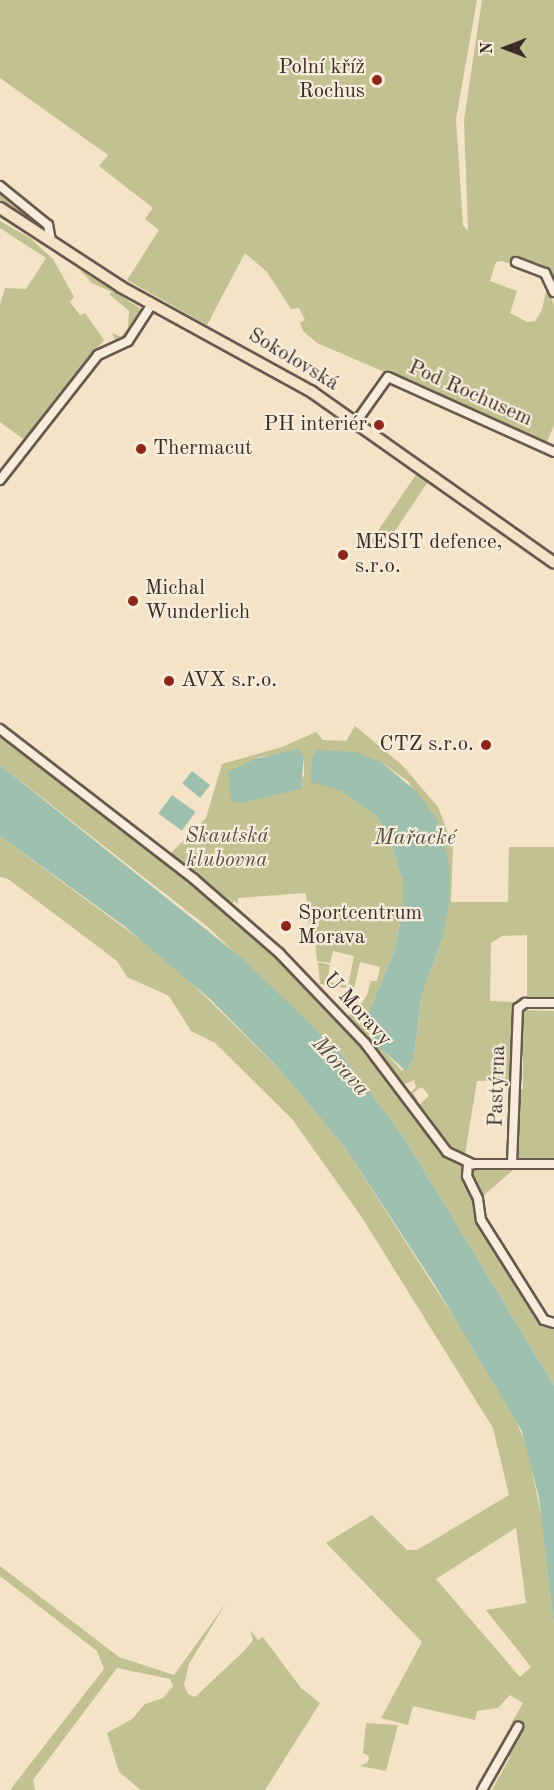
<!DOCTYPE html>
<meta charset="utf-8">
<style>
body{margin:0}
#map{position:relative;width:554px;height:1790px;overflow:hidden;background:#f5e3c7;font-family:"Old Standard TT",serif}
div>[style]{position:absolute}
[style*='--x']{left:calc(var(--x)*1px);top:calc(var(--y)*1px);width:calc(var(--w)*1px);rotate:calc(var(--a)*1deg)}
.green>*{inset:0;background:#c2c191;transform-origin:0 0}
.water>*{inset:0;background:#9dbfae;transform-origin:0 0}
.roads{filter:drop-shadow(2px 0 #68594e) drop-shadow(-2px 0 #68594e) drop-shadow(0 2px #68594e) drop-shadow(0 -2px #68594e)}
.minor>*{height:8px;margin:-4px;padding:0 4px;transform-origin:4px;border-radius:4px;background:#f8eddb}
.major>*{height:10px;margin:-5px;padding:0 5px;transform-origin:5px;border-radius:5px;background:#f5e3c7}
.dots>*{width:16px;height:16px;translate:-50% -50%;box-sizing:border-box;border:3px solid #f8eddb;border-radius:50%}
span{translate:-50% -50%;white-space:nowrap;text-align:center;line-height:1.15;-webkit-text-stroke:4.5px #f8eddb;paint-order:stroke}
.poi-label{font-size:21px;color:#392b26}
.right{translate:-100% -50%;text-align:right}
.left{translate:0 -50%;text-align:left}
.street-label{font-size:21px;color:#392b26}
.park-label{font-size:21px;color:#5b5041;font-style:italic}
.water-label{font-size:22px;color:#525048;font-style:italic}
.north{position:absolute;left:476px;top:18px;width:60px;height:60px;-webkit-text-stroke:4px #f8eddb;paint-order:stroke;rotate:270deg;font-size:16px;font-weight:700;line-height:24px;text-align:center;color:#392b26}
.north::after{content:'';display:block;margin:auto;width:21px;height:27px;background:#392b26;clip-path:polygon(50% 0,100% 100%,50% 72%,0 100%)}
</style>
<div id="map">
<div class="green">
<div style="clip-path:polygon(evenodd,0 0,477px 0,456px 119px,463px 225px,468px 231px,464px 120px,482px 0,554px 0,554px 277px,547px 286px,554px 305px,554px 425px,547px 442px,317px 343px,303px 331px,300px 323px,305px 320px,299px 308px,291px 309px,267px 272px,245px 253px,207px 325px,127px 280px,159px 230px,145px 219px,153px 208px,99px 166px,108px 155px,0 78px,0 0,502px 261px,541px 275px,547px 286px,542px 310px,535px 321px,527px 322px,510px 313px,517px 291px,490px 281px,496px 262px,502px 261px)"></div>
<div style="clip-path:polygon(0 189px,49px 229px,49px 234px,0 203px)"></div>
<div style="clip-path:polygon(0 221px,30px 238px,53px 259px,74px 297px,70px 302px,80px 315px,85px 313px,104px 340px,26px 441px,0 422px,0 305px,5px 288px,26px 289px,46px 258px,0 228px)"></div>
<div style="clip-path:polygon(79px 269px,141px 309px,121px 340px,115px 340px,112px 333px,121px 337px,128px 328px,129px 311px,109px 294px,112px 292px,92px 283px)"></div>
<div style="left:417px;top:473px;width:14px;height:83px;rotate:34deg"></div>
<div style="clip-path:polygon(evenodd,355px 726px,403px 766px,438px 807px,453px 846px,451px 902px,508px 902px,509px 847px,554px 847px,554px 1000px,531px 1000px,527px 996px,527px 935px,502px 936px,491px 943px,490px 1001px,516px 1002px,512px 1081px,477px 1081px,465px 1154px,452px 1152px,419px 1110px,420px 1104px,429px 1096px,422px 1087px,413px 1093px,418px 1101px,415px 1100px,410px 1093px,416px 1087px,414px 1080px,403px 1085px,348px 1017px,356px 1002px,361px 1004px,367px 995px,371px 981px,377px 981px,380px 967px,360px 962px,354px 989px,320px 984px,318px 962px,330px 965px,327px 981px,348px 986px,354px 956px,333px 951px,330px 963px,317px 961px,315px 941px,310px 941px,306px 893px,238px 898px,238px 904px,234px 901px,231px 906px,230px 902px,209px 889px,169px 855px,206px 818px,222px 764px,282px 747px,316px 732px,323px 740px,346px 741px,355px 726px,304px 755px,304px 777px,255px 759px,264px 756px,304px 755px,355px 726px,381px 762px,409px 782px,450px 871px,443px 937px,421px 997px,414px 1057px,402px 1071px,369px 1035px,365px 1021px,394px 952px,403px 908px,403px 882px,387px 832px,375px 815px,341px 791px,381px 762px)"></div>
<div style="clip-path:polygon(0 732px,228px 908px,333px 1010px,463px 1165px,477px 1204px,526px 1295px,545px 1325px,554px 1326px,554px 1385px,403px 1136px,342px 1055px,209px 928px,0 765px)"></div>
<div style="clip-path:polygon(evenodd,0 836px,169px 961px,282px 1072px,346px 1149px,507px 1400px,527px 1446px,542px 1520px,554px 1626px,554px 1790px,486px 1790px,492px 1790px,510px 1757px,507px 1754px,521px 1728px,512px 1722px,523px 1703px,510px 1695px,498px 1708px,477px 1711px,475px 1720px,413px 1706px,408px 1725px,381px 1718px,422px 1642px,326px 1543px,372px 1515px,407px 1550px,417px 1550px,509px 1495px,493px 1428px,361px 1216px,292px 1119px,215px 1043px,191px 1031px,169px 996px,127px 977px,117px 961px,8px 879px,0 877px,0 836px,516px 1528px,526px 1603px,486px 1610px,531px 1667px,520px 1677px,436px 1579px,516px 1528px)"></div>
<div style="clip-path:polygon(523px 1010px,554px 1011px,554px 1158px,514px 1158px,519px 1134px,520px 1093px,516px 1090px,523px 1089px)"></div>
<div style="clip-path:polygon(473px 1168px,515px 1168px,482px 1197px,471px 1178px)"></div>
<div style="clip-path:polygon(0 1566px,119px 1657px,174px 1675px,226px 1603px,189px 1664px,184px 1685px,188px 1694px,195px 1697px,244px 1651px,253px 1640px,250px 1630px,258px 1640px,263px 1637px,301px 1688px,320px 1703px,265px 1790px,141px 1790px,119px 1772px,107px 1733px,132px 1719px,145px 1704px,163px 1698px,173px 1686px,170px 1679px,117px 1668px,33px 1780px,35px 1790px,10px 1790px,104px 1669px,97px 1651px,0 1576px)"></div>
<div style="clip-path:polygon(366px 1723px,398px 1725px,386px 1771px,360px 1766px,368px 1762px,369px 1756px,363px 1753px)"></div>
</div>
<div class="water">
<div style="clip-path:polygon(298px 749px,304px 755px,301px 789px,241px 803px,231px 801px,228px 772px,255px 759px)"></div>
<div style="clip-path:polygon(317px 750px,355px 752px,381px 762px,417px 792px,436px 818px,445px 844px,450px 871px,449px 904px,443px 937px,421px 997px,414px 1057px,406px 1071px,379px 1047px,365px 1021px,394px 952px,403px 908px,403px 882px,387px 832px,375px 815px,341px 791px,311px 782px,312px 758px)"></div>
<div style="clip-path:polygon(0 765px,243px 959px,342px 1055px,403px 1136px,554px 1385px,554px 1626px,539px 1498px,522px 1431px,433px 1282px,346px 1149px,282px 1072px,210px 999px,124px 926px,0 836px)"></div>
<div style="left:192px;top:771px;width:23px;height:16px;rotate:38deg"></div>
<div style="left:172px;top:795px;width:29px;height:23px;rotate:36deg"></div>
</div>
<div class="roads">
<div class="minor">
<div style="--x:0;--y:186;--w:62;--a:39.1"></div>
<div style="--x:48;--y:225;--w:16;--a:79"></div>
<div style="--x:516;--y:262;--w:31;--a:21"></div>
<div style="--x:545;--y:273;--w:21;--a:65"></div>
<div style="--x:356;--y:422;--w:55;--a:-54.6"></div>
<div style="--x:388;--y:377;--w:182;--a:24.3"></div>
<div style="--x:0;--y:480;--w:159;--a:-51.9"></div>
<div style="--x:98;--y:355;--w:33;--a:-25"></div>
<div style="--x:128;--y:341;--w:44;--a:-57"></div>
<div style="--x:0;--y:729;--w:245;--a:37.7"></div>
<div style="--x:194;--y:879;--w:113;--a:41"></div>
<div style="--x:279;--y:953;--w:124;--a:46.3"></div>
<div style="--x:365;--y:1043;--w:136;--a:53"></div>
<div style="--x:447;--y:1152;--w:29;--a:25"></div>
<div style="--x:473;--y:1164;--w:81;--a:0"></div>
<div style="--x:468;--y:1163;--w:13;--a:94"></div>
<div style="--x:467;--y:1176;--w:25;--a:64"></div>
<div style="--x:478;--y:1199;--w:21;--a:82"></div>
<div style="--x:481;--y:1220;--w:118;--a:57.8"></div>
<div style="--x:544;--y:1320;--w:10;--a:17"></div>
<div style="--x:512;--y:1164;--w:156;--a:-87.8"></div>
<div style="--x:518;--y:1008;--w:9;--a:-36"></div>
<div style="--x:525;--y:1003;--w:29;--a:0"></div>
<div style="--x:482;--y:1790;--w:73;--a:-60.3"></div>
</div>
<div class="major">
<div style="--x:0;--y:208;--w:145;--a:33.1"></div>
<div style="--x:121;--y:287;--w:218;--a:28.8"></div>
<div style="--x:312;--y:392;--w:296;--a:35.2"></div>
</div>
</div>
<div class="dots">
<div style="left:377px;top:80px;background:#8f2418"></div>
<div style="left:379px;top:425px;background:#8f2418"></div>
<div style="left:141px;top:449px;background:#8f2418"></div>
<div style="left:343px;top:555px;background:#8f2418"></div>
<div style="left:133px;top:601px;background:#8f2418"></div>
<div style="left:169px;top:681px;background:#8f2418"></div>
<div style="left:486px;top:745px;background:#8f2418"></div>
<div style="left:286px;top:926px;background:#8f2418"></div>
</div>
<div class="poi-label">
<span class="right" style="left:365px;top:80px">Polní kříž<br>Rochus</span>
<span class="right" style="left:367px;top:425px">PH interiér</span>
<span class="left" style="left:153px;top:449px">Thermacut</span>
<span class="left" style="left:355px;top:555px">MESIT defence,<br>s.r.o.</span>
<span class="left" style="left:145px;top:601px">Michal<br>Wunderlich</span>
<span class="left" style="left:181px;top:681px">AVX s.r.o.</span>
<span class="right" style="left:474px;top:745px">CTZ s.r.o.</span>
<span class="left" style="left:298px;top:926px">Sportcentrum<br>Morava</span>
</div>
<div class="street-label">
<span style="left:293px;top:360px;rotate:31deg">Sokolovská</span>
<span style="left:470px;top:394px;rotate:24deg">Pod Rochusem</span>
<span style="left:357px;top:1010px;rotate:48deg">U Moravy</span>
<span style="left:498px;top:1086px;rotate:-88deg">Pastýrna</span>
</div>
<div class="park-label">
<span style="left:227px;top:849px">Skautská<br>klubovna</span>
</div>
<div class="water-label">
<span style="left:415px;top:839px">Mařacké</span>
<span style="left:340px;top:1067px;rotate:47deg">Morava</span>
</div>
<div class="north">N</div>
</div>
